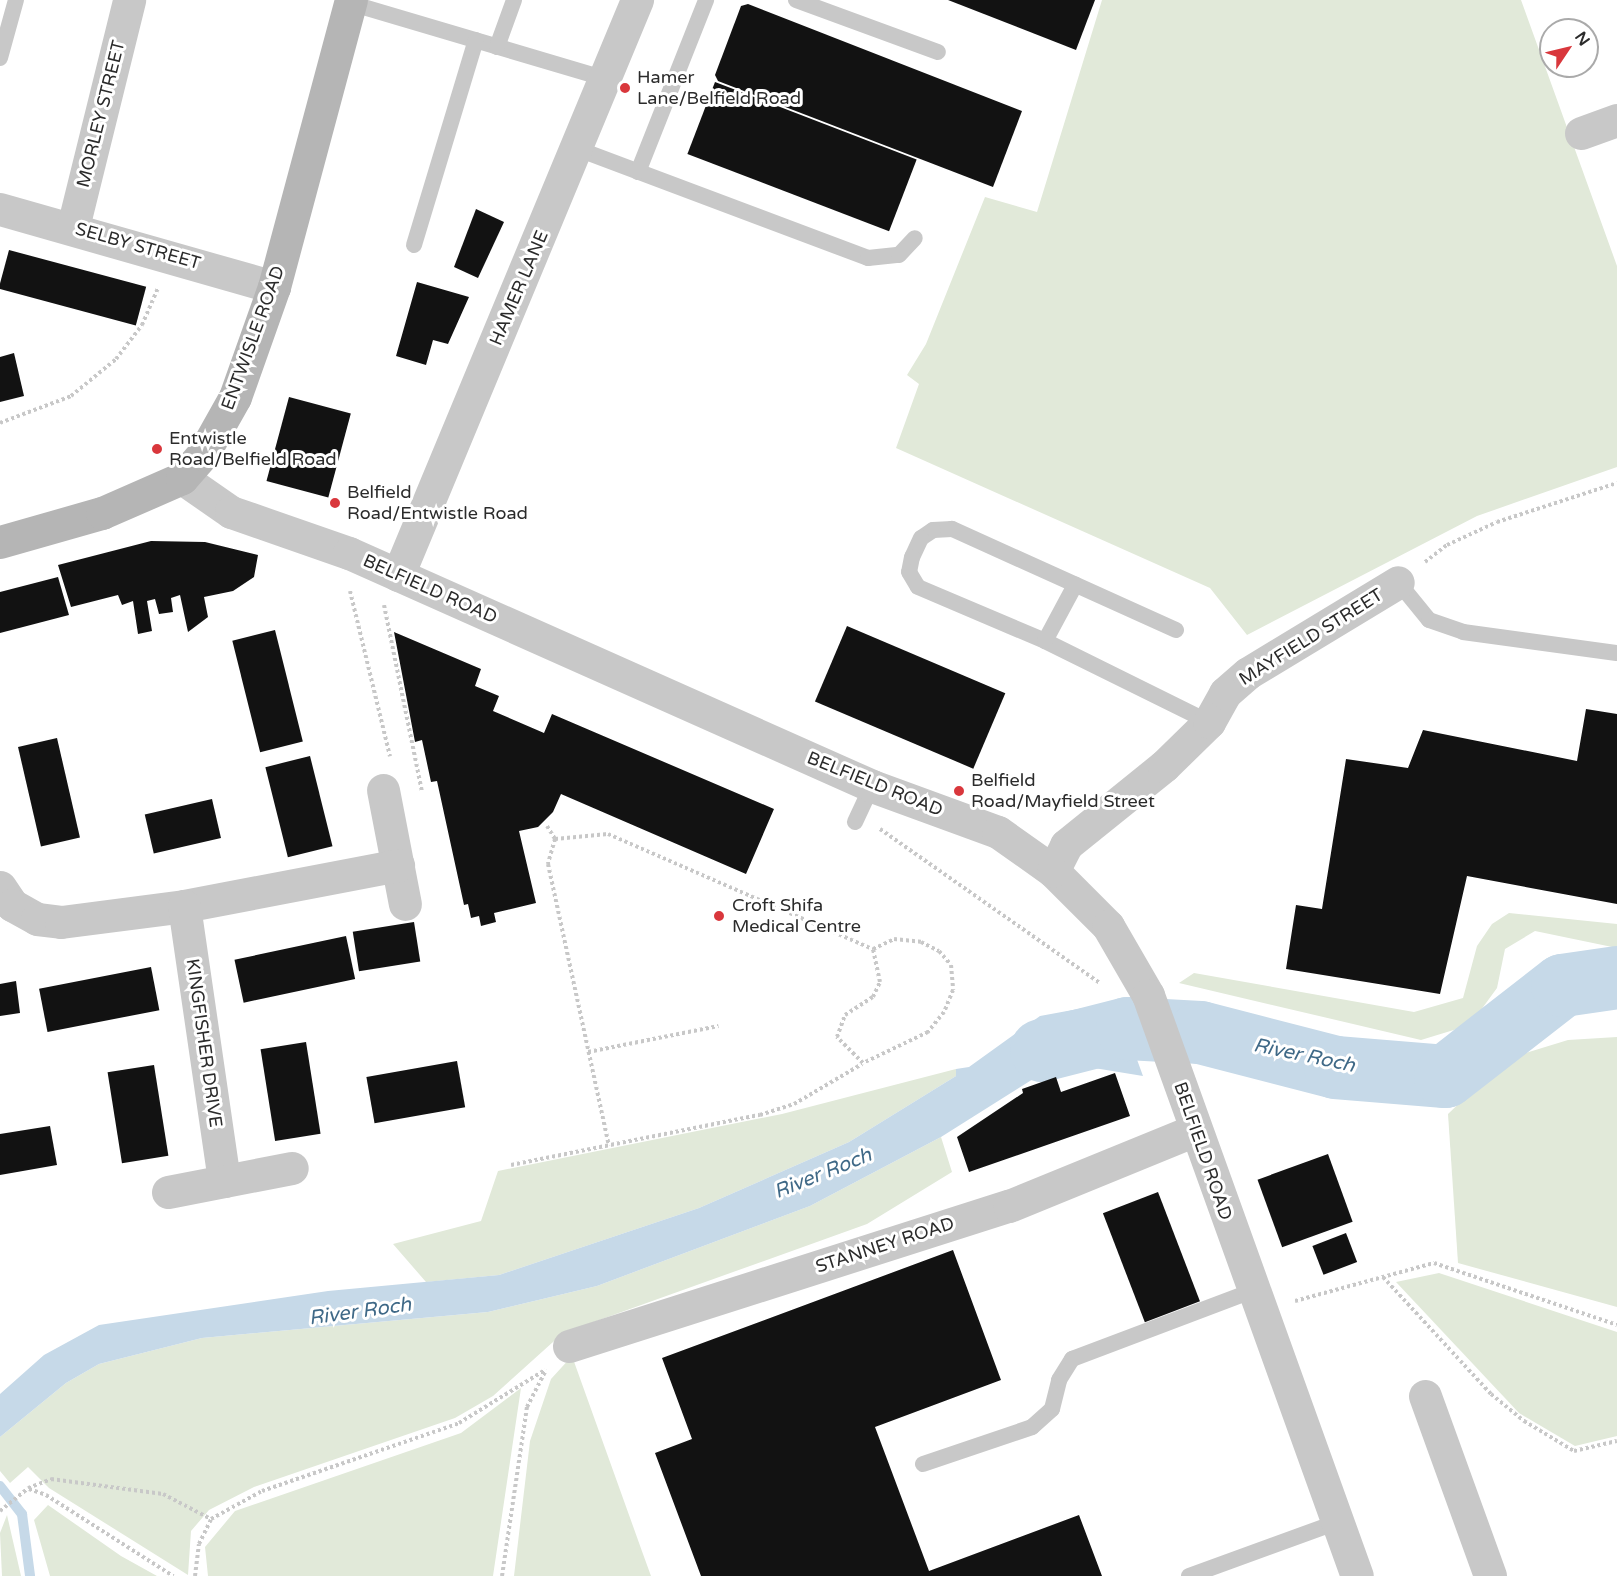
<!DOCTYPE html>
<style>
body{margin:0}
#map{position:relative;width:1617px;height:1576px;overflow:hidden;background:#fff;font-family:"Varela Round",sans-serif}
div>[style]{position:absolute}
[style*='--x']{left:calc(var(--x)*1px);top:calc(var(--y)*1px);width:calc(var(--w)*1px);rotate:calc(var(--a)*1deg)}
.green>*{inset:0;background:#e1e9d9}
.water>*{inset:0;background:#c6d9e8}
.stream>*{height:10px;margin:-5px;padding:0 5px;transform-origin:5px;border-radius:5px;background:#c6d9e8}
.river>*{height:63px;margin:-31.5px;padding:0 31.5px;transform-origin:31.5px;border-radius:31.5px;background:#c6d9e8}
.building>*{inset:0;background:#121212;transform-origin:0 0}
.path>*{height:4px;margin-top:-2px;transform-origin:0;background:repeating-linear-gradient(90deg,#c8c8c8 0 3px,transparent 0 6px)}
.lane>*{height:16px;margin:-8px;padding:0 8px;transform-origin:8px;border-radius:8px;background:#c8c8c8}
.street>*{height:33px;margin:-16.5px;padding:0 16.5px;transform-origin:16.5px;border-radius:16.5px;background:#c8c8c8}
.secondary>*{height:33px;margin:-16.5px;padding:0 16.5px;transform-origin:16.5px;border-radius:16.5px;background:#b5b5b5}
.dots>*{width:16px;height:16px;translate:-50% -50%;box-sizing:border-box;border:3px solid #fff;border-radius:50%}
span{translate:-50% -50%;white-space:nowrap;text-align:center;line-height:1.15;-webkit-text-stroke:6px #fff;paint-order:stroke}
.poi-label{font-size:18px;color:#2b2b2b}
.left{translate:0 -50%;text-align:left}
.street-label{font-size:18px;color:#2b2b2b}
.water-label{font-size:20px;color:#3f6987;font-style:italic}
.north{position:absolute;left:1539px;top:18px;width:60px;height:60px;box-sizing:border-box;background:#fff;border:2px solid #aaa;border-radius:50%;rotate:55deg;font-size:16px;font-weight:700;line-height:24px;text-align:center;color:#2b2b2b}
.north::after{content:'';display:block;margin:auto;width:21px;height:27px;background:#d9373c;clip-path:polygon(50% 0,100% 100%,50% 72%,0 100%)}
</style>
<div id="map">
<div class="green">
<div style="clip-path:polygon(1102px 0,1521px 0,1617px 266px,1617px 467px,1477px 516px,1247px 635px,1210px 588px,896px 448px,919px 384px,907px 375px,926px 344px,985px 197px,1037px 212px)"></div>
<div style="clip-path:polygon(1509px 913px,1617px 924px,1617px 948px,1535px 931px,1505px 949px,1497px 988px,1470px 1025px,1421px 1040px,1179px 983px,1194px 973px,1414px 1012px,1463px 998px,1477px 946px,1492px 924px)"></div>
<div style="clip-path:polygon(1617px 1037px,1617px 1307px,1458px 1263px,1448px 1114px,1506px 1059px,1568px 1040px)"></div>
<div style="clip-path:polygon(956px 1069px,956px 1076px,849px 1142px,699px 1208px,499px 1275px,426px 1282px,393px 1244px,481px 1221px,498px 1171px,782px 1114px)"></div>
<div style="clip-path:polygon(941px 1137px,952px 1172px,867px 1224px,563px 1333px,493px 1396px,455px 1418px,254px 1487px,209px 1510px,191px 1531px,188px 1575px,49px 1488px,28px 1467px,10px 1483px,0 1471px,0 1437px,66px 1383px,99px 1364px,202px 1338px,488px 1312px,597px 1286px,810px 1206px)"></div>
<div style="clip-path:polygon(1439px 1273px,1617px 1332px,1617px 1436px,1575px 1446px,1519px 1413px,1396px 1282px)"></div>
<div style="clip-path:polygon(572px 1356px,643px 1554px,651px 1576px,514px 1576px,530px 1441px,551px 1379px)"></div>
<div style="clip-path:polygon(521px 1388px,493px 1576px,208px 1576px,205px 1547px,235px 1511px,461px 1433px)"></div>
<div style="clip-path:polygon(48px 1505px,121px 1556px,157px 1576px,50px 1576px,34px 1520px)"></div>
<div style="clip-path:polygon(7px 1515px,21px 1576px,2px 1576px,0 1533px)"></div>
</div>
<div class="water">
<div style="clip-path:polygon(1116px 1002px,1143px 1076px,1094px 1068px,1049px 1069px,941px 1137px,810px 1206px,597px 1286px,488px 1312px,202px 1338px,99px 1364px,66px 1383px,0 1437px,0 1394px,44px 1355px,99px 1325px,328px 1291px,499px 1275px,699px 1208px,849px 1142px,956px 1076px,956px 1069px,969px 1067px,1040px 1016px)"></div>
</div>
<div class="stream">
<div style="--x:0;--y:1486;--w:36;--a:52"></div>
<div style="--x:22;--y:1514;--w:63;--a:82.6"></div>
</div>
<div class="river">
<div style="--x:1041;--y:1050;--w:89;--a:-14.3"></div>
<div style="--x:1127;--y:1028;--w:73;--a:3.1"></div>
<div style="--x:1200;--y:1032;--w:139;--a:14.5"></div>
<div style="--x:1335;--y:1067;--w:110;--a:4.7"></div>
<div style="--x:1445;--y:1076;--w:148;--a:-37.9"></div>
<div style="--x:1562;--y:985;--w:56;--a:-8.3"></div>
</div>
<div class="building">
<div style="clip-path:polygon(948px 0,1095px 0,1076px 50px)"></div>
<div style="clip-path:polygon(748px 4px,1022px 111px,993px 187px,718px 81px,715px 75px,741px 6px)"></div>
<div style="left:715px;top:82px;width:216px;height:77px;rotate:21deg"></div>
<div style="clip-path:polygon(476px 209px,504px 222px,478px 278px,454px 267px)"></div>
<div style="left:9px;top:250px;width:142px;height:40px;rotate:15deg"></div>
<div style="clip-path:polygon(417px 282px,469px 297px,448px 344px,433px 340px,426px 365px,396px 356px)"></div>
<div style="clip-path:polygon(14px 353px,24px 396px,0 402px,0 357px)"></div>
<div style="left:289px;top:397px;width:64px;height:87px;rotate:15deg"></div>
<div style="clip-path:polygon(151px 541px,205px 542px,258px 555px,254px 577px,233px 591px,204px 597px,208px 617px,188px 632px,180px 595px,171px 598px,173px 612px,159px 614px,155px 599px,147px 601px,152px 631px,138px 634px,133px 601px,122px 605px,118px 595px,71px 607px,58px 565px)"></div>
<div style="clip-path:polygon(58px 577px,69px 615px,0 633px,0 592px)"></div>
<div style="left:847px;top:626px;width:172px;height:82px;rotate:23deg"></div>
<div style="left:275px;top:630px;width:115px;height:44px;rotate:76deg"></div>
<div style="clip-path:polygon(394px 632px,481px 669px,475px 686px,499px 696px,493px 711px,544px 733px,552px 714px,774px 809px,746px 874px,561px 794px,553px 812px,538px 827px,519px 831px,536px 903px,494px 913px,496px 922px,481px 926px,479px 916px,471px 918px,468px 904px,464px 905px,437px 781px,431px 782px,422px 740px,415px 742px)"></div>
<div style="clip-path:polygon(1586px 709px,1617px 714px,1617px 904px,1467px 876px,1440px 994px,1286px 969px,1296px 905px,1322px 909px,1346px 759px,1408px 768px,1423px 730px,1577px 761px)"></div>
<div style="left:57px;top:738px;width:102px;height:40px;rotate:77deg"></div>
<div style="left:310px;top:756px;width:93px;height:46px;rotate:76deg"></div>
<div style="left:212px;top:799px;width:40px;height:69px;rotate:77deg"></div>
<div style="left:414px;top:922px;width:40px;height:62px;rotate:81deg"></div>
<div style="left:346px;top:936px;width:44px;height:114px;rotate:78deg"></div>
<div style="left:151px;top:967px;width:44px;height:114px;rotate:79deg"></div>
<div style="clip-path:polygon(16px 981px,20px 1013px,0 1016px,0 984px)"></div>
<div style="left:306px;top:1042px;width:93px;height:46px;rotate:81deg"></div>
<div style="left:457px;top:1061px;width:47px;height:92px;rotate:80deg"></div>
<div style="left:154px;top:1065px;width:92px;height:47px;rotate:81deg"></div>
<div style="clip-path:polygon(1115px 1073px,1130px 1116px,969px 1172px,957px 1137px,1023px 1093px,1022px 1089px,1056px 1077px,1061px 1092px)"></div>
<div style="clip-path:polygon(50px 1126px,57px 1165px,0 1175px,0 1134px)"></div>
<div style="left:1328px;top:1154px;width:72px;height:75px;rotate:70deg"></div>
<div style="left:1158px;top:1192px;width:117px;height:59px;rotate:69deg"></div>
<div style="left:1346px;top:1233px;width:31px;height:36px;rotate:69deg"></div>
<div style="clip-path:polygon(953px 1250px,1001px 1380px,875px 1427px,929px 1571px,1079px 1515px,1102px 1576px,701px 1576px,655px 1453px,692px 1439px,662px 1358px)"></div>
</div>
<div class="path">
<div style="--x:0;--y:423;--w:76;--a:-20.8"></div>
<div style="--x:71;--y:396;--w:58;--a:-39.4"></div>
<div style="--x:116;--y:359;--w:43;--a:-52.6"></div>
<div style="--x:142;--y:325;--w:40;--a:-66.6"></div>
<div style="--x:1425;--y:562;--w:28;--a:-38"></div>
<div style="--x:1447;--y:545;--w:55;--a:-24.7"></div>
<div style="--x:1497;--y:522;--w:126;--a:-18"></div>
<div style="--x:350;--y:591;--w:170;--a:76.4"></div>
<div style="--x:384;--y:605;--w:190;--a:78.5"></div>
<div style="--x:547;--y:826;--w:15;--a:58"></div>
<div style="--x:555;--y:839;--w:26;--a:106"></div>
<div style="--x:548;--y:864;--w:288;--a:77.8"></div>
<div style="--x:880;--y:829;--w:269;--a:35"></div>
<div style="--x:555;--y:839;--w:53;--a:-5.4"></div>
<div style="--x:608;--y:834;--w:289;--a:23.5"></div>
<div style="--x:873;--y:949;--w:23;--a:-25"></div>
<div style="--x:894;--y:939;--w:27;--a:6"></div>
<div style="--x:921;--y:942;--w:20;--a:27"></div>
<div style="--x:939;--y:951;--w:18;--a:49"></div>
<div style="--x:951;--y:965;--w:25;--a:85"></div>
<div style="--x:953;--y:990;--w:24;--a:112"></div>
<div style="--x:944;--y:1012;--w:26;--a:129"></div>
<div style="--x:928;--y:1032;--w:72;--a:154.5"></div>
<div style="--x:863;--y:1063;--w:37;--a:-135"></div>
<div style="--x:837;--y:1037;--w:23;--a:-70"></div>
<div style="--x:845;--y:1015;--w:33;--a:-33"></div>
<div style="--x:873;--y:997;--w:17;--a:-65"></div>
<div style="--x:880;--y:982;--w:34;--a:-102"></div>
<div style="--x:588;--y:1052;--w:133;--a:-11.3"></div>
<div style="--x:511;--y:1165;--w:254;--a:-11.4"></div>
<div style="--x:760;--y:1115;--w:36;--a:-18"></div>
<div style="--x:794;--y:1104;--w:79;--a:-30.5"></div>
<div style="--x:1383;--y:1277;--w:159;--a:47.3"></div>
<div style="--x:1491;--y:1394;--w:43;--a:39.3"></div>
<div style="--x:1524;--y:1421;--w:58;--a:31"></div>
<div style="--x:1574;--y:1451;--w:44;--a:-13.1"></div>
<div style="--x:1295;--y:1301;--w:144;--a:-15.3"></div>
<div style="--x:1434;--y:1263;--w:193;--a:18.7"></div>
<div style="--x:29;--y:1489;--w:18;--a:19"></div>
<div style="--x:46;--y:1495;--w:151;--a:32.5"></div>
<div style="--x:0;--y:1511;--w:36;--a:-39"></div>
<div style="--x:28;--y:1488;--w:25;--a:-21"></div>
<div style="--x:51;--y:1479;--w:113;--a:7.6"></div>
<div style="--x:163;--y:1494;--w:54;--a:27.5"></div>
<div style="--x:195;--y:1576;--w:32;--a:-83"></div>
<div style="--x:199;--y:1544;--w:28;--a:-64"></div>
<div style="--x:211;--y:1519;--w:58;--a:-28.8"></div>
<div style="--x:262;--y:1491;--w:208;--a:-19"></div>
<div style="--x:459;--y:1423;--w:101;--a:-31.6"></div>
<div style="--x:502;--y:1576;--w:171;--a:-81.6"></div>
<div style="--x:527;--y:1407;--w:42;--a:-62.8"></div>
</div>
<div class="lane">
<div style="--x:796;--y:0;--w:151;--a:20.1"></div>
<div style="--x:350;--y:3;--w:267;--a:16.5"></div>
<div style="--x:497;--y:47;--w:50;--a:-70.1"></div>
<div style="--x:0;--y:58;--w:60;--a:-74.6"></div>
<div style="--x:578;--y:149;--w:310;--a:20.6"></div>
<div style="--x:868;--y:258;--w:31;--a:-6"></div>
<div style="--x:899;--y:255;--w:23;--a:-47"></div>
<div style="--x:638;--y:172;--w:185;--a:-68.4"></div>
<div style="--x:414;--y:245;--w:214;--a:-73.2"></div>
<div style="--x:1398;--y:582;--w:49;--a:50.8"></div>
<div style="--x:1429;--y:620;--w:36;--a:19"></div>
<div style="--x:1463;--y:632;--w:155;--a:7.8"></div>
<div style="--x:1176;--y:630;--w:246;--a:-155.7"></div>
<div style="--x:952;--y:529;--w:19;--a:177"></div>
<div style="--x:933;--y:530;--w:14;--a:146"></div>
<div style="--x:921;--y:538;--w:21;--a:115"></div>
<div style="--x:912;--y:557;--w:15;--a:101"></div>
<div style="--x:909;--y:572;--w:17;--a:59"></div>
<div style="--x:918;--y:587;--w:138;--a:23"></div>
<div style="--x:1045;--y:641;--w:183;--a:26.3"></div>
<div style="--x:1045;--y:641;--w:64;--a:-61.8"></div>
<div style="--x:855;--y:822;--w:40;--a:-65"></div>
<div style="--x:923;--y:1464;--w:115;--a:-18.7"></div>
<div style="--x:1032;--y:1427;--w:27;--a:-42"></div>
<div style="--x:1052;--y:1409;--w:30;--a:-76"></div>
<div style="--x:1059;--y:1380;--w:25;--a:-58"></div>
<div style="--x:1072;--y:1359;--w:192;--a:-20.7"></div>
<div style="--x:1189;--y:1576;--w:158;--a:-20"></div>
</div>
<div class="street">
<div style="--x:1581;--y:133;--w:38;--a:-20"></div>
<div style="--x:0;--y:209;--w:285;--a:15.9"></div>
<div style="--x:73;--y:227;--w:234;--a:-76.1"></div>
<div style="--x:182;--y:478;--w:60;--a:34.8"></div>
<div style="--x:231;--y:512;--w:125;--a:19.2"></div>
<div style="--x:349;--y:553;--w:573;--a:24.01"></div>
<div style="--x:872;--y:786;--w:134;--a:20.1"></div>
<div style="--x:998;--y:832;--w:67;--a:35.3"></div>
<div style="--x:1053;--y:871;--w:78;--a:45"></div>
<div style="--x:1108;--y:926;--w:80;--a:59.9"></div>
<div style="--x:1148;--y:995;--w:617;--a:70.22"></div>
<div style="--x:398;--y:575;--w:623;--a:-67.43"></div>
<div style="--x:383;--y:790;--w:116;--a:79.1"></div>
<div style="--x:1053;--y:871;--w:29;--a:-63"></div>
<div style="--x:1066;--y:845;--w:126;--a:-38.9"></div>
<div style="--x:1164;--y:766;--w:63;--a:-44.4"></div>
<div style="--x:1209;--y:722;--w:33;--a:-61"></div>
<div style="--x:1225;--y:693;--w:30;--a:-41"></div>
<div style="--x:1248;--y:673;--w:175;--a:-31.2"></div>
<div style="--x:0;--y:887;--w:22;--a:56"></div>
<div style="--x:12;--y:905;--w:29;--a:29"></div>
<div style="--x:37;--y:919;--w:24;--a:7"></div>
<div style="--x:61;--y:922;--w:124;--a:-7.4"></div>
<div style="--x:184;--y:906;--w:218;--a:-10.8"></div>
<div style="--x:184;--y:906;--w:278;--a:81.7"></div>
<div style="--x:168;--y:1192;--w:126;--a:-11"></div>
<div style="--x:569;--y:1346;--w:462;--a:-17.7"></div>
<div style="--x:1009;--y:1206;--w:201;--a:-22.2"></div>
<div style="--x:1425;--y:1396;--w:191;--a:70.1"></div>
</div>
<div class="secondary">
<div style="--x:0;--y:542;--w:106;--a:-15.9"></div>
<div style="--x:102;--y:513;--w:87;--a:-23.6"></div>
<div style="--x:182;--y:478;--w:32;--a:-49"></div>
<div style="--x:203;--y:454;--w:65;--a:-60.7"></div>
<div style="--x:235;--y:397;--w:117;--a:-70.5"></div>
<div style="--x:274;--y:287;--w:297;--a:-75"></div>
</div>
<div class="dots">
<div style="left:625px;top:88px;background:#d9373c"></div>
<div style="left:157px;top:449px;background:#d9373c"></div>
<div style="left:335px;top:503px;background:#d9373c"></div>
<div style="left:959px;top:791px;background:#d9373c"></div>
<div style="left:719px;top:916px;background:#d9373c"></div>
</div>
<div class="poi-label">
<span class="left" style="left:637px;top:88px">Hamer<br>Lane/Belfield Road</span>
<span class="left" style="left:169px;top:449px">Entwistle<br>Road/Belfield Road</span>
<span class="left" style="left:347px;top:503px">Belfield<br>Road/Entwistle Road</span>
<span class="left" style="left:971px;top:791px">Belfield<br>Road/Mayfield Street</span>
<span class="left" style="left:732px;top:916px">Croft Shifa<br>Medical Centre</span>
</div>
<div class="street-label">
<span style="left:101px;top:114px;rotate:-76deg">MORLEY STREET</span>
<span style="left:138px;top:246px;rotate:16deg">SELBY STREET</span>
<span style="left:519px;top:288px;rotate:-67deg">HAMER LANE</span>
<span style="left:253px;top:338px;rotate:-70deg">ENTWISLE ROAD</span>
<span style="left:430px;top:589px;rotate:24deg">BELFIELD ROAD</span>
<span style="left:1311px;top:637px;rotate:-32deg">MAYFIELD STREET</span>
<span style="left:875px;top:784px;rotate:22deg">BELFIELD ROAD</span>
<span style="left:204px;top:1043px;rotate:82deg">KINGFISHER DRIVE</span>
<span style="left:1203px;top:1151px;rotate:71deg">BELFIELD ROAD</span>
<span style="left:885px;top:1245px;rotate:-18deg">STANNEY ROAD</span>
</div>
<div class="water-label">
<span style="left:1304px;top:1056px;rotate:12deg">River Roch</span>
<span style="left:823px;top:1174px;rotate:-22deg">River Roch</span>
<span style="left:360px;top:1312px;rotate:-8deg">River Roch</span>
</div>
<div class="north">N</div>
</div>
